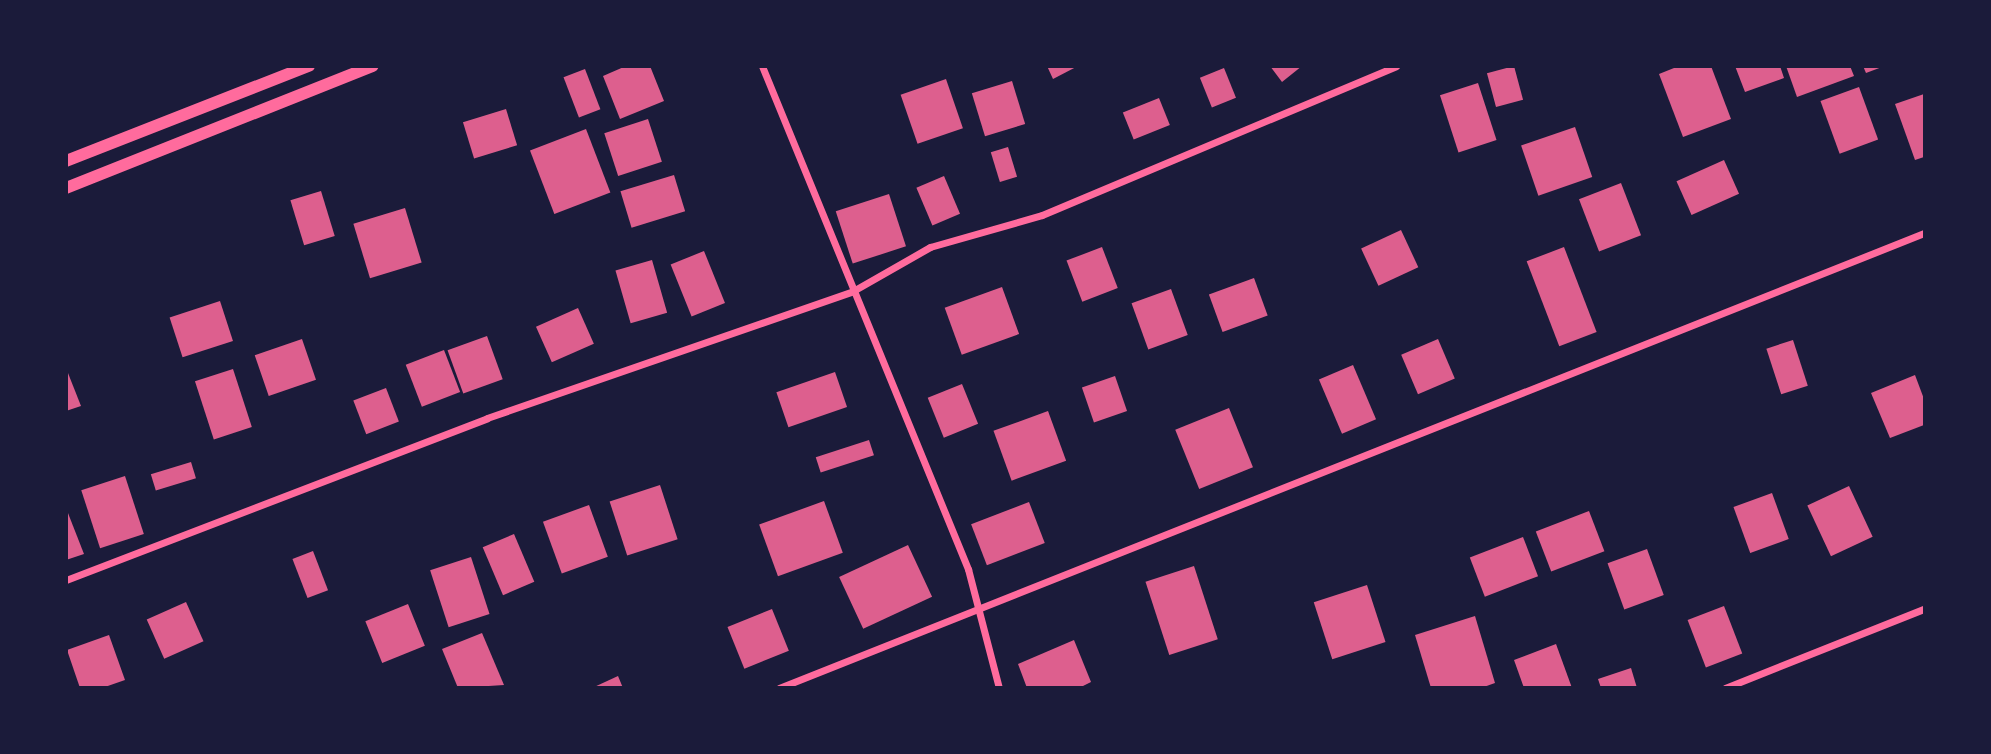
<!DOCTYPE html>
<style>
body{margin:0}
#map{position:relative;width:1991px;height:754px;overflow:hidden;background:#1b1b3a;font-family:Lato,sans-serif}
div>[style]{position:absolute}
[style*='--x']{left:calc(var(--x)*1px);top:calc(var(--y)*1px);width:calc(var(--w)*1px);rotate:calc(var(--a)*1deg)}
.building>*{inset:0;background:#dd5f8e;transform-origin:0 0}
.minor>*{height:7px;margin:-3.5px;padding:0 3.5px;transform-origin:3.5px;border-radius:3.5px;background:#ff6b9d}
.tertiary>*{height:12px;margin:-6px;padding:0 6px;transform-origin:6px;border-radius:6px;background:#ff6b9d}
span{translate:-50% -50%;white-space:nowrap;text-align:center;line-height:1.15;-webkit-text-stroke:6px #1b1b3a;paint-order:stroke}
.frame{position:absolute;inset:0;border:68px solid #1b1b3a;pointer-events:none}
</style>
<div id="map">
<div class="building">
<div style="clip-path:polygon(626px 66px,650px 66px,664px 101px,620px 119px,603px 76px)"></div>
<div style="clip-path:polygon(1047px 66px,1078px 66px,1053px 79px)"></div>
<div style="clip-path:polygon(1270px 66px,1302px 66px,1282px 82px)"></div>
<div style="left:1514px;top:66px;width:35px;height:28px;rotate:75deg"></div>
<div style="clip-path:polygon(1679px 66px,1711px 66px,1731px 119px,1683px 137px,1659px 74px)"></div>
<div style="clip-path:polygon(1735px 66px,1780px 66px,1784px 78px,1745px 92px)"></div>
<div style="clip-path:polygon(1786px 66px,1850px 66px,1854px 76px,1797px 97px)"></div>
<div style="clip-path:polygon(1863px 66px,1882px 66px,1882px 67px,1866px 73px)"></div>
<div style="left:1224px;top:68px;width:32px;height:26px;rotate:68deg"></div>
<div style="left:585px;top:69px;width:43px;height:23px;rotate:69deg"></div>
<div style="left:946px;top:79px;width:52px;height:48px;rotate:71deg"></div>
<div style="left:1012px;top:81px;width:45px;height:42px;rotate:73deg"></div>
<div style="left:1478px;top:83px;width:60px;height:40px;rotate:72deg"></div>
<div style="left:1859px;top:87px;width:56px;height:41px;rotate:70deg"></div>
<div style="clip-path:polygon(1924px 94px,1924px 157px,1915px 160px,1895px 104px)"></div>
<div style="left:1159px;top:98px;width:29px;height:39px;rotate:68deg"></div>
<div style="left:506px;top:109px;width:38px;height:45px;rotate:73deg"></div>
<div style="left:648px;top:119px;width:45px;height:46px;rotate:72deg"></div>
<div style="left:1575px;top:127px;width:53px;height:57px;rotate:71deg"></div>
<div style="left:586px;top:129px;width:68px;height:60px;rotate:69deg"></div>
<div style="left:1008px;top:147px;width:31px;height:18px;rotate:73deg"></div>
<div style="left:1724px;top:160px;width:37px;height:52px;rotate:66deg"></div>
<div style="left:674px;top:175px;width:38px;height:56px;rotate:73deg"></div>
<div style="left:944px;top:176px;width:41px;height:30px;rotate:67deg"></div>
<div style="left:1621px;top:183px;width:56px;height:45px;rotate:69deg"></div>
<div style="left:321px;top:191px;width:47px;height:32px;rotate:73deg"></div>
<div style="left:889px;top:194px;width:55px;height:56px;rotate:72deg"></div>
<div style="left:405px;top:208px;width:57px;height:54px;rotate:73deg"></div>
<div style="left:1401px;top:230px;width:41px;height:44px;rotate:65deg"></div>
<div style="left:1102px;top:247px;width:44px;height:38px;rotate:69deg"></div>
<div style="left:1564px;top:247px;width:91px;height:40px;rotate:69deg"></div>
<div style="left:704px;top:251px;width:56px;height:36px;rotate:68deg"></div>
<div style="left:652px;top:260px;width:55px;height:38px;rotate:74deg"></div>
<div style="left:1254px;top:278px;width:40px;height:48px;rotate:70deg"></div>
<div style="left:1002px;top:287px;width:50px;height:61px;rotate:70deg"></div>
<div style="left:1171px;top:289px;width:49px;height:42px;rotate:70deg"></div>
<div style="left:220px;top:301px;width:42px;height:53px;rotate:72deg"></div>
<div style="left:578px;top:308px;width:39px;height:46px;rotate:66deg"></div>
<div style="left:487px;top:336px;width:46px;height:42px;rotate:70deg"></div>
<div style="left:302px;top:339px;width:43px;height:50px;rotate:71deg"></div>
<div style="left:1438px;top:339px;width:43px;height:40px;rotate:67deg"></div>
<div style="left:1793px;top:340px;width:48px;height:28px;rotate:72deg"></div>
<div style="left:444px;top:350px;width:45px;height:41px;rotate:69deg"></div>
<div style="left:1353px;top:365px;width:59px;height:37px;rotate:67deg"></div>
<div style="clip-path:polygon(66px 368px,81px 406px,66px 411px)"></div>
<div style="left:233px;top:369px;width:61px;height:40px;rotate:72deg"></div>
<div style="left:835px;top:372px;width:37px;height:62px;rotate:71deg"></div>
<div style="clip-path:polygon(1915px 375px,1924px 399px,1924px 425px,1890px 438px,1871px 393px)"></div>
<div style="left:1115px;top:376px;width:37px;height:35px;rotate:71deg"></div>
<div style="left:962px;top:384px;width:43px;height:37px;rotate:68deg"></div>
<div style="left:386px;top:388px;width:36px;height:35px;rotate:69deg"></div>
<div style="left:1229px;top:408px;width:64px;height:58px;rotate:68deg"></div>
<div style="left:1048px;top:411px;width:53px;height:58px;rotate:70deg"></div>
<div style="left:869px;top:440px;width:16px;height:56px;rotate:72deg"></div>
<div style="left:191px;top:462px;width:17px;height:42px;rotate:73deg"></div>
<div style="left:125px;top:476px;width:61px;height:46px;rotate:72deg"></div>
<div style="left:660px;top:485px;width:57px;height:53px;rotate:72deg"></div>
<div style="left:1849px;top:486px;width:56px;height:46px;rotate:65deg"></div>
<div style="left:1772px;top:493px;width:49px;height:41px;rotate:70deg"></div>
<div style="left:824px;top:501px;width:55px;height:69px;rotate:70deg"></div>
<div style="left:1029px;top:502px;width:44px;height:62px;rotate:69deg"></div>
<div style="left:589px;top:505px;width:55px;height:49px;rotate:70deg"></div>
<div style="clip-path:polygon(66px 508px,84px 554px,66px 560px)"></div>
<div style="left:1589px;top:511px;width:43px;height:57px;rotate:69deg"></div>
<div style="left:514px;top:534px;width:52px;height:34px;rotate:67deg"></div>
<div style="left:1523px;top:537px;width:42px;height:57px;rotate:69deg"></div>
<div style="left:908px;top:545px;width:57px;height:76px;rotate:65deg"></div>
<div style="left:1647px;top:549px;width:49px;height:42px;rotate:70deg"></div>
<div style="left:313px;top:551px;width:42px;height:22px;rotate:69deg"></div>
<div style="left:471px;top:557px;width:60px;height:43px;rotate:72deg"></div>
<div style="left:1194px;top:566px;width:77px;height:51px;rotate:72deg"></div>
<div style="left:1367px;top:585px;width:60px;height:56px;rotate:72deg"></div>
<div style="left:186px;top:602px;width:43px;height:43px;rotate:66deg"></div>
<div style="left:408px;top:604px;width:45px;height:46px;rotate:68deg"></div>
<div style="left:1724px;top:606px;width:51px;height:39px;rotate:69deg"></div>
<div style="left:772px;top:609px;width:45px;height:48px;rotate:68deg"></div>
<div style="clip-path:polygon(1475px 616px,1495px 683px,1481px 688px,1431px 688px,1415px 635px)"></div>
<div style="clip-path:polygon(482px 633px,504px 685px,458px 688px,442px 649px)"></div>
<div style="clip-path:polygon(109px 635px,125px 680px,102px 688px,80px 688px,67px 650px)"></div>
<div style="clip-path:polygon(1074px 640px,1091px 682px,1079px 688px,1027px 688px,1018px 664px)"></div>
<div style="clip-path:polygon(1556px 644px,1572px 688px,1524px 688px,1514px 660px)"></div>
<div style="clip-path:polygon(1631px 668px,1637px 688px,1601px 688px,1598px 679px)"></div>
<div style="clip-path:polygon(618px 676px,623px 688px,592px 688px)"></div>
</div>
<div class="minor">
<div style="--x:762;--y:66;--w:544;--a:67.73"></div>
<div style="--x:968;--y:569;--w:123;--a:75.4"></div>
<div style="--x:66;--y:580;--w:451;--a:-21"></div>
<div style="--x:487;--y:418;--w:387;--a:-19.1"></div>
<div style="--x:853;--y:291;--w:89;--a:-29.7"></div>
<div style="--x:930;--y:247;--w:116;--a:-15.9"></div>
<div style="--x:1042;--y:215;--w:384;--a:-22.8"></div>
<div style="--x:779;--y:688;--w:1232;--a:-21.67"></div>
<div style="--x:1725;--y:688;--w:214;--a:-21.7"></div>
</div>
<div class="tertiary">
<div style="--x:66;--y:161;--w:261;--a:-21.4"></div>
<div style="--x:66;--y:188;--w:330;--a:-21.7"></div>
</div>
<div class="frame"></div>
</div>
